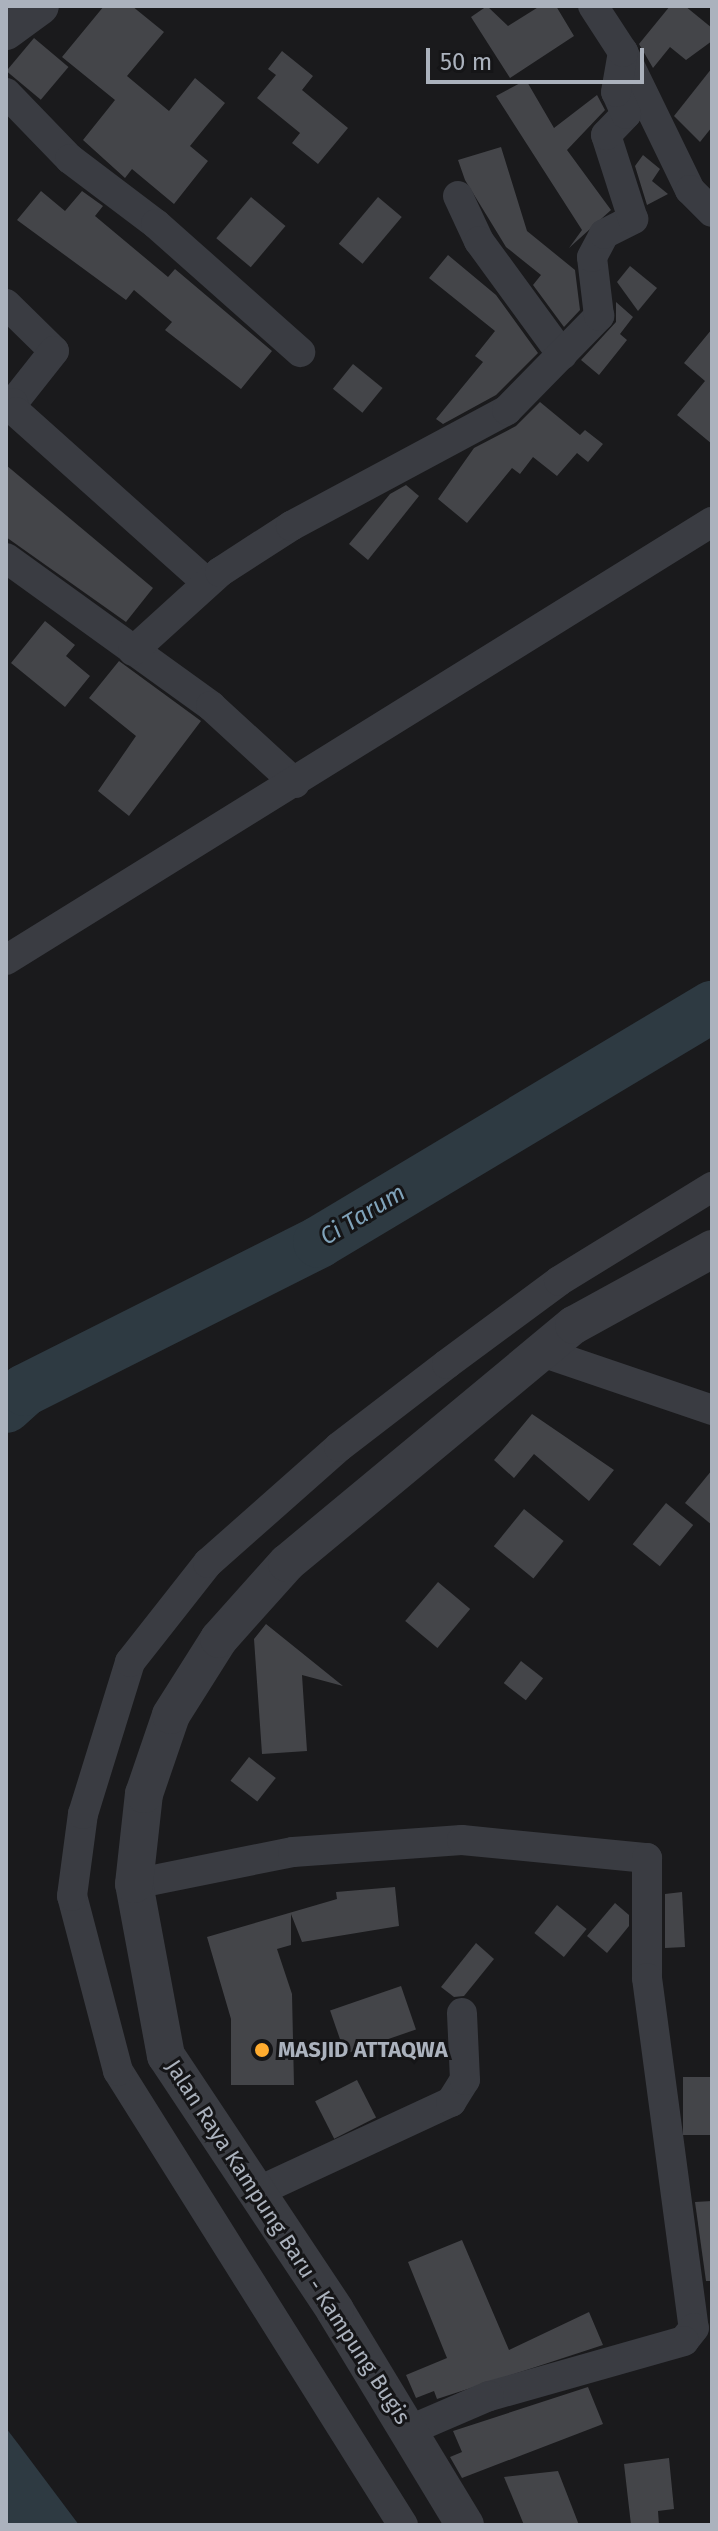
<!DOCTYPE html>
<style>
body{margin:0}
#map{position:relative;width:718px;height:2531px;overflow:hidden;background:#1a1a1c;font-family:"Fira Sans",sans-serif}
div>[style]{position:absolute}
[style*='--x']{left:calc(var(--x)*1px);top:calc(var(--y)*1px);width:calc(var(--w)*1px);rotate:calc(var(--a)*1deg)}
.water>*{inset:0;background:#2e3a42}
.river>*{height:52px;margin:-26px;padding:0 26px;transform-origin:26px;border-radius:26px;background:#2e3a42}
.building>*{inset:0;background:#444549;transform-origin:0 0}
.minor>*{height:30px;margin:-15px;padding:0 15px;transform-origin:15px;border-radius:15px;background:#3a3c42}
.tertiary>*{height:38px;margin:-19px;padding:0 19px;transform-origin:19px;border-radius:19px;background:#3a3c42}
.dots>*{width:22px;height:22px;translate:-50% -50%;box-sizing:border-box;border:4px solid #151517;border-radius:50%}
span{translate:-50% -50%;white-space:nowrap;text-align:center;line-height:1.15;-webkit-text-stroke:6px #151517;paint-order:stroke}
.poi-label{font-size:22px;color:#abb2bd;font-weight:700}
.left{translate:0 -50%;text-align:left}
.street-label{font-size:22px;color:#abb2bd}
.water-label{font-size:24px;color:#80a3ba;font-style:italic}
.frame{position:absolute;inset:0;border:8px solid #abb2bd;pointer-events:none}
.scale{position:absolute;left:426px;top:48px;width:218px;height:36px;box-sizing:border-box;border:4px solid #abb2bd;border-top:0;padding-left:10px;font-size:24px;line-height:28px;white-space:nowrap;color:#abb2bd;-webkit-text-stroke:6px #151517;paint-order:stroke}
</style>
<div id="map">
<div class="water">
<div style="clip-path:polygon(6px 2428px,19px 2445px,79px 2525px,6px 2525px)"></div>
</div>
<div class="river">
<div style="--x:6;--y:1407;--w:25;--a:-42"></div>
<div style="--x:25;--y:1390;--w:329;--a:-26.7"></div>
<div style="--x:319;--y:1242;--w:458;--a:-30.9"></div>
</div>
<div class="building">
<div style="clip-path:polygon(104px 6px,132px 6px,164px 32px,127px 76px,169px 111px,195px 78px,225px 103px,190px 146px,208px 161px,174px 204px,132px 169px,125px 178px,83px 140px,115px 100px,62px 57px)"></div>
<div style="clip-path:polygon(487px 6px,508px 26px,540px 6px,556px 6px,574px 36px,510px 78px,471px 17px)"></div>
<div style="clip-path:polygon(670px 6px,685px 6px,712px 28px,712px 41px,686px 60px,670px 47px,653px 68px,639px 44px)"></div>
<div style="left:34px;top:38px;width:45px;height:43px;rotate:40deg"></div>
<div style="clip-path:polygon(282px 51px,313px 76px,302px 90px,348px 128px,318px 164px,292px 143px,300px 133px,257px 98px,276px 75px,268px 69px)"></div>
<div style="clip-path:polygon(712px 68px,712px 127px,700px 142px,674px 116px)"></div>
<div style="clip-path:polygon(526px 80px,554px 128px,597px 95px,605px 110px,567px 150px,611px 210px,569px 248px,582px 230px,496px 96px)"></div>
<div style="clip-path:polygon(501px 147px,527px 231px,575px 270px,580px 310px,564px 327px,533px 285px,541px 275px,506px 247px,465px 180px,458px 160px)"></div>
<div style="clip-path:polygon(643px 155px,660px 169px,652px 181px,668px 194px,647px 205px,635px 166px)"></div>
<div style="clip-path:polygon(41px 191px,65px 211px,82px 191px,103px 206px,95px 216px,168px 277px,175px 269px,272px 351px,241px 389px,165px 330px,172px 322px,134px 290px,126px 300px,17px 220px)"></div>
<div style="left:251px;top:197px;width:45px;height:54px;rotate:40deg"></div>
<div style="left:378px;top:197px;width:31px;height:61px;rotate:40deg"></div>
<div style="clip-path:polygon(448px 255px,496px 295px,538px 353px,496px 395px,443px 424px,436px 419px,483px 362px,475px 356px,495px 331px,429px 278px)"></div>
<div style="clip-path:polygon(630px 266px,657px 288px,638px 311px,617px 282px)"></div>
<div style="clip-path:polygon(616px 302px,633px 317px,620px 334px,627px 340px,599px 375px,581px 360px,616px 322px)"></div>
<div style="clip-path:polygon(712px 329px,712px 444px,677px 415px,705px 381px,684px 363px)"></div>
<div style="left:353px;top:364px;width:38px;height:32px;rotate:39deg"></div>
<div style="clip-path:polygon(540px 402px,580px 435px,585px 430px,603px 444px,588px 462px,577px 453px,557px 476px,533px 457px,520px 474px,512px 468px,467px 523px,438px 499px,474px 448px,516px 426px)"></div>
<div style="clip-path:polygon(6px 465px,153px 588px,126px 622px,6px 537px)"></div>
<div style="clip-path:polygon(406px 485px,419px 496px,368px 560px,349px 544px,390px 494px)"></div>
<div style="clip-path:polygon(45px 621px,75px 645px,66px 656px,90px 676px,65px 707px,11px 663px)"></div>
<div style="clip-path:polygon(119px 661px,201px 721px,129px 816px,98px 791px,136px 736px,89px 698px)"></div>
<div style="clip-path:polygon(532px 1414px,614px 1470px,589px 1501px,534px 1454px,514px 1478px,494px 1460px)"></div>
<div style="clip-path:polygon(712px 1470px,712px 1525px,685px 1503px)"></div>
<div style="left:666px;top:1503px;width:35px;height:53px;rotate:39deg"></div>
<div style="left:524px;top:1509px;width:51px;height:48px;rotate:39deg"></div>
<div style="left:438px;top:1582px;width:42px;height:51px;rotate:40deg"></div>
<div style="clip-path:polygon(266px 1624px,343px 1686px,302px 1675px,307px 1751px,262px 1754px,254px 1639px)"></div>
<div style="left:521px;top:1661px;width:28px;height:28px;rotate:38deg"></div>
<div style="left:249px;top:1757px;width:34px;height:30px;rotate:38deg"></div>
<div style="clip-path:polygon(395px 1887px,399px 1926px,302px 1942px,291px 1914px,291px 1945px,277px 1949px,292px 1994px,294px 2085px,231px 2085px,231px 2019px,207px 1937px,337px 1899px,336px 1892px)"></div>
<div style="clip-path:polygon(682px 1892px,685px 1947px,665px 1948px,665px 1894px)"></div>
<div style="clip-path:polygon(615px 1903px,629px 1915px,629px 1926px,607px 1953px,587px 1936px)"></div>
<div style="left:557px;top:1905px;width:38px;height:36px;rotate:39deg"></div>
<div style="clip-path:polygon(476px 1943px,494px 1959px,464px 1996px,454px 1997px,441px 1987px)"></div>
<div style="left:401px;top:1986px;width:46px;height:75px;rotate:71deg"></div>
<div style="left:712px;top:2077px;width:58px;height:29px;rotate:90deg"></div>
<div style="left:357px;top:2080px;width:42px;height:47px;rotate:63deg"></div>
<div style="clip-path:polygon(712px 2201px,712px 2281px,706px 2281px,695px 2202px)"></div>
<div style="clip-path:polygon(462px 2240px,509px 2350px,589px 2312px,603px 2345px,437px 2399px,434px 2391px,416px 2398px,406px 2375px,447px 2358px,408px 2262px)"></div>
<div style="clip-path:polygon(588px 2387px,603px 2424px,462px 2478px,450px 2457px,462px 2452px,453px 2431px)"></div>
<div style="clip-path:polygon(669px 2458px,674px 2509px,658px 2511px,659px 2525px,631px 2525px,624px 2464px)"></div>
<div style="clip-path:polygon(558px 2471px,579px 2525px,524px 2525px,504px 2477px)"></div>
</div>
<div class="minor">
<div style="--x:623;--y:52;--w:153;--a:64.1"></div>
<div style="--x:690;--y:190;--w:31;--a:45"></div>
<div style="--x:6;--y:93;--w:92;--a:45.9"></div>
<div style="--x:70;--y:159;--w:108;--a:37.1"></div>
<div style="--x:156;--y:224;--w:193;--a:41.6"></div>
<div style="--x:458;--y:196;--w:50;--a:65"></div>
<div style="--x:479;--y:241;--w:141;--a:53.9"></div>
<div style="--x:6;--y:304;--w:67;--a:44.4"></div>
<div style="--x:54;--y:351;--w:66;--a:128.3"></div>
<div style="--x:13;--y:403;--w:9;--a:72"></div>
<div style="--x:16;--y:412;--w:256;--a:41.8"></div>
<div style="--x:6;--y:558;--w:253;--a:35.8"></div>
<div style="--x:211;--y:706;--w:114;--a:42.5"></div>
<div style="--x:133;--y:651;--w:118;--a:-42.2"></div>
<div style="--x:220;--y:572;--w:85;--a:-32.9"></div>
<div style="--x:291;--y:526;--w:245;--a:-28.2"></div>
<div style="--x:507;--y:410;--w:132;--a:-45.6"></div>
<div style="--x:599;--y:316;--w:59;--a:-96.8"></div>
<div style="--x:592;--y:257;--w:26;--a:-62"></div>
<div style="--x:604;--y:234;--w:33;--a:-27"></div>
<div style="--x:633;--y:219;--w:88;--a:-107.8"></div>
<div style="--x:606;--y:135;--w:29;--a:-46"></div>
<div style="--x:626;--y:114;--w:24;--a:-114"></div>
<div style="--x:616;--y:92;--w:41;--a:-80.1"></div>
<div style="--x:623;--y:52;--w:55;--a:-123.1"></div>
<div style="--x:6;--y:960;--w:831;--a:-31.82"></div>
<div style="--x:542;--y:1352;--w:180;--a:18.8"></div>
<div style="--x:134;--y:1884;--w:162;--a:-11.4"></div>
<div style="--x:293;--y:1852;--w:169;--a:-4.1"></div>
<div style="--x:462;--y:1840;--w:186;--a:5.6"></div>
<div style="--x:647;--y:1858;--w:120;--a:90"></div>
<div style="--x:647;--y:1978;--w:353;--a:82.4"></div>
<div style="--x:694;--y:2328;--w:16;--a:128"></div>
<div style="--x:684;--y:2341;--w:203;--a:164.2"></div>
<div style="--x:489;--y:2396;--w:86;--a:156.7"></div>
<div style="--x:259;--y:2191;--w:212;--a:-24.9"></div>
<div style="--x:451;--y:2102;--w:26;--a:-58"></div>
<div style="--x:465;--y:2080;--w:67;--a:-92.6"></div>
<div style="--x:403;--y:2525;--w:536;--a:-122.12"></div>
<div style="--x:118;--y:2071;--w:181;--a:-104.7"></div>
<div style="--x:72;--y:1896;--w:83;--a:-82.4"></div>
<div style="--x:83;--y:1814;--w:159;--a:-72.8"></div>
<div style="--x:130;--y:1662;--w:126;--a:-51.8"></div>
<div style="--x:208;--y:1563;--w:175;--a:-41.5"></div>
<div style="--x:339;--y:1447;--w:136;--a:-37.5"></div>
<div style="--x:447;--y:1364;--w:139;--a:-36.5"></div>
<div style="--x:559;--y:1281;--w:180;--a:-31.6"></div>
</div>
<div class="tertiary">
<div style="--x:6;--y:31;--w:42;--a:-36.3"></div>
<div style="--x:465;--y:2525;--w:251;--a:-121.2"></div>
<div style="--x:335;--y:2310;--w:305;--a:-123.6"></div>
<div style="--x:166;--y:2056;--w:175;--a:-100.5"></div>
<div style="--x:134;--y:1884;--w:91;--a:-83.7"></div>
<div style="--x:144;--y:1794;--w:83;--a:-71.1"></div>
<div style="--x:171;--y:1715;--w:90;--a:-57.7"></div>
<div style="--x:219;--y:1639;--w:102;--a:-48.2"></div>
<div style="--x:287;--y:1563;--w:373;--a:-39.7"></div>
<div style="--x:574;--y:1325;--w:158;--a:-28.8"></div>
</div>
<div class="dots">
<div style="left:262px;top:2050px;background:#ffac2f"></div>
</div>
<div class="poi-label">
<span class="left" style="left:278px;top:2050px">MASJID ATTAQWA</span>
</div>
<div class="street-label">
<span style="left:288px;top:2242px;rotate:57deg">Jalan Raya Kampung Baru - Kampung Bugis</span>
</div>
<div class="water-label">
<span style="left:363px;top:1215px;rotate:-31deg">Ci Tarum</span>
</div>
<div class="frame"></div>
<div class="scale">50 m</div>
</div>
